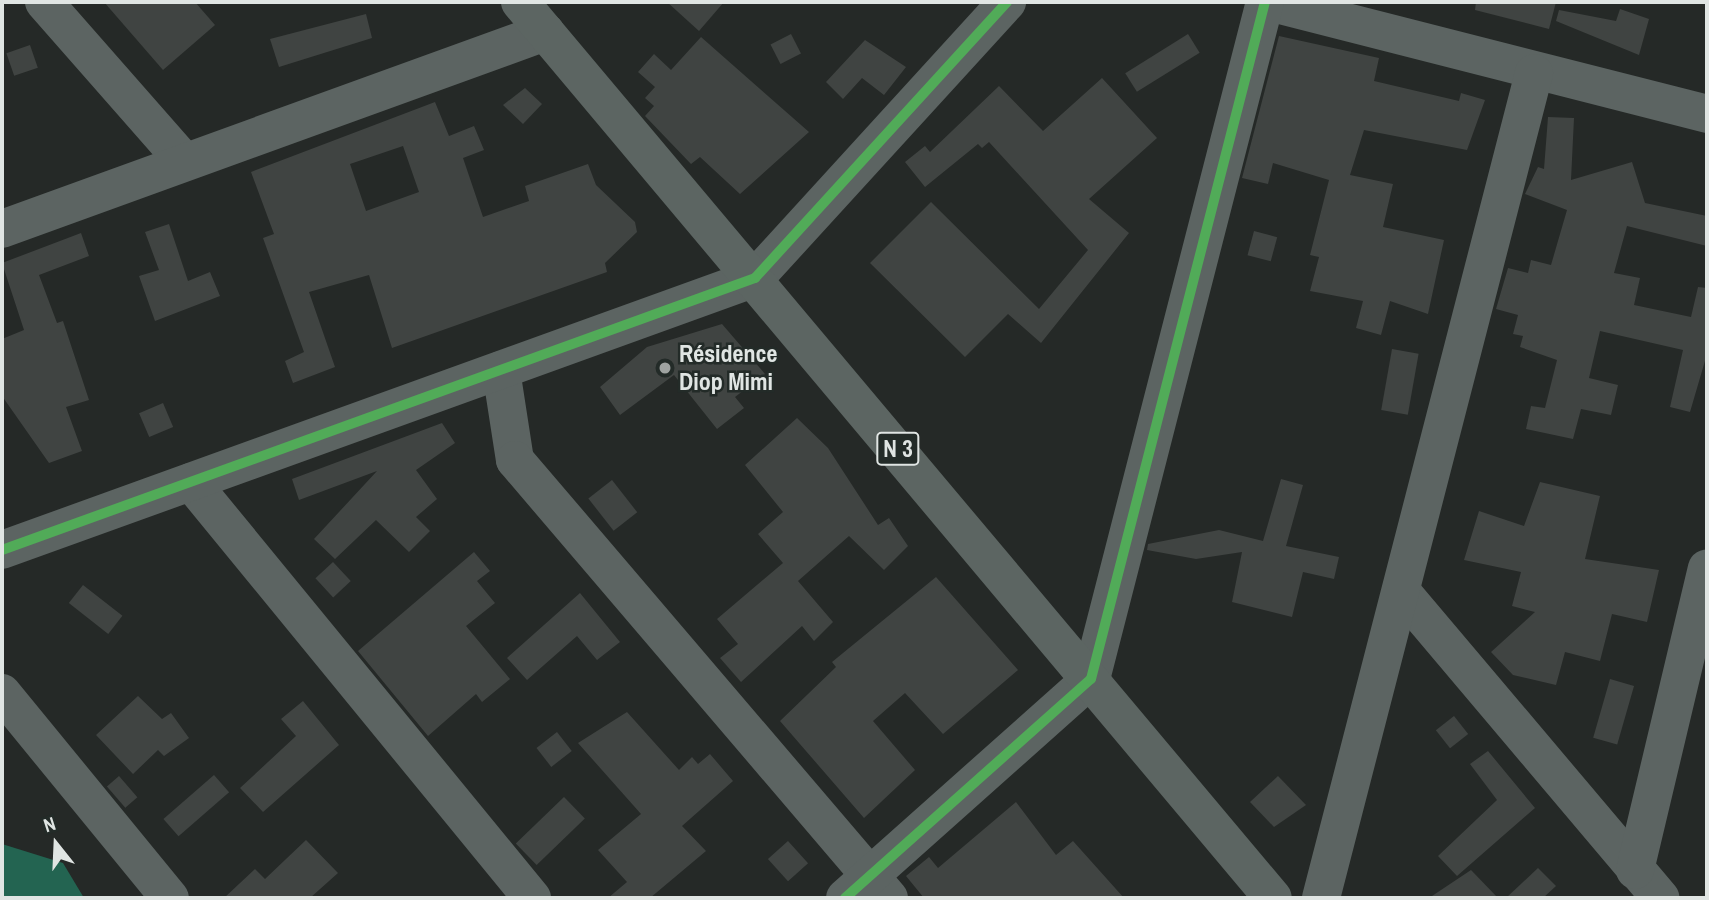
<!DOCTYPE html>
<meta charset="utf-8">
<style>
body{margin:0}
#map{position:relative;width:1709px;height:900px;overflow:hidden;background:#252927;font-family:"Archivo Narrow",sans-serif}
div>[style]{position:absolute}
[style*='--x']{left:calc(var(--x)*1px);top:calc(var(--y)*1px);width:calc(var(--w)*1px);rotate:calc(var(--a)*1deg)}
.water>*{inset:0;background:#236451}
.building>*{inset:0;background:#404442;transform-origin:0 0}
.minor>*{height:38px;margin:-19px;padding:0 19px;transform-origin:19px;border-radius:19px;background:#5c6462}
.major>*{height:38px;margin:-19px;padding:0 19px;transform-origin:19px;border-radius:19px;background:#5c6562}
.cycleway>*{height:10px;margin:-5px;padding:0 5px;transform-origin:5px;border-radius:5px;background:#51ab58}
.dots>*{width:19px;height:19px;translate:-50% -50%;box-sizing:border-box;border:4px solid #232b28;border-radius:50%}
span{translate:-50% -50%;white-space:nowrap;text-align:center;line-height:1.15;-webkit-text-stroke:5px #232b28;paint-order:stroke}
.shield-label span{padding:2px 5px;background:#232b28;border:2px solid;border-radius:5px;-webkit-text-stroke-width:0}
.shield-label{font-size:23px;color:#e0e5e3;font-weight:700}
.poi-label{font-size:24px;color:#e0e5e3;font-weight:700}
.left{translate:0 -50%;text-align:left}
.frame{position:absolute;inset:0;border:4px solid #e0e5e3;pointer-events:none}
.north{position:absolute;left:21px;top:809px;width:70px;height:70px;-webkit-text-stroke:5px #232b28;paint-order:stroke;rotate:342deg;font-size:19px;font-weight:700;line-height:28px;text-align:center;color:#e0e5e3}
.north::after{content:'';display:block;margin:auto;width:24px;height:32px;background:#e0e5e3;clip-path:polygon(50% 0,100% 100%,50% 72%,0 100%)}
</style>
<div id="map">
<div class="water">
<div style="clip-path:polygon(2px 844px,63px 863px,84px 898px,2px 898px)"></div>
</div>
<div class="building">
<div style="clip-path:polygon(104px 2px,195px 2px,215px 25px,163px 70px)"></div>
<div style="clip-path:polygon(667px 2px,724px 2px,699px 31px)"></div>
<div style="clip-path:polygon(1476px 2px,1556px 2px,1549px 29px,1475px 10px)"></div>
<div style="clip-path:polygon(1620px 9px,1649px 19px,1639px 55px,1556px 21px,1559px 10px,1616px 21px)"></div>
<div style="clip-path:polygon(366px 14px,372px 38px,279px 67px,270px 39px)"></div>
<div style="left:791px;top:34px;width:22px;height:23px;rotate:63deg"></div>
<div style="left:1188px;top:34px;width:22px;height:74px;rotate:58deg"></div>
<div style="clip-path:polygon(1279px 36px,1379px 58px,1374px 81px,1459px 101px,1461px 93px,1485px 100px,1467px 150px,1364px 130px,1350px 175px,1393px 184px,1383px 227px,1444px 240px,1428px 314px,1390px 301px,1381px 335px,1356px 328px,1363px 301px,1310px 291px,1319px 257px,1310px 255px,1329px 180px,1273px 163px,1268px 184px,1242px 178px)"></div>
<div style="clip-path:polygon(701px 37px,809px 132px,740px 194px,700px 157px,691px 164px,645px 116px,654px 106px,645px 98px,655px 87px,638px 72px,654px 54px,671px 70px)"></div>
<div style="clip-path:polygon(865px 40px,906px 67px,884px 95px,862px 78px,843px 99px,826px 82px)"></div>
<div style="left:30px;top:45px;width:24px;height:25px;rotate:71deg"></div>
<div style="clip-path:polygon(1102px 78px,1157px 138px,1089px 199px,1129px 233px,1041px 343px,1008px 314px,965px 357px,870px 263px,931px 202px,1039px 309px,1088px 250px,989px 142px,982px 148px,978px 144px,925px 187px,905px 162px,925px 146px,930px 152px,999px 86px,1043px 131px)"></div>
<div style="clip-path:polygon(525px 88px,542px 104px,523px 124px,503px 105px)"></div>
<div style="clip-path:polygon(evenodd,435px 102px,449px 136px,474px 126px,484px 150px,463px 158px,483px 217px,529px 201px,525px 186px,588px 164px,596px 185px,635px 222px,637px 232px,605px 263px,607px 272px,392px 348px,369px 275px,309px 292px,335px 367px,293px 383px,285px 361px,304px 352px,263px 238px,274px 234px,251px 172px,435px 102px,403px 146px,419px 192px,366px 211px,350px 164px,403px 146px)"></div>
<div style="clip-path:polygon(1548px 117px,1574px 118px,1571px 180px,1632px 162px,1645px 203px,1707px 216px,1707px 246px,1627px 226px,1614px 273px,1640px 278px,1634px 305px,1691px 317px,1698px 287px,1707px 288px,1707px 354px,1690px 412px,1670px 407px,1683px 350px,1600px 331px,1589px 378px,1618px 385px,1611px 415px,1581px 409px,1573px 439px,1526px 429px,1531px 406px,1545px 408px,1557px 360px,1520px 347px,1523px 336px,1513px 334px,1518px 315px,1496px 309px,1508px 268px,1528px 273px,1531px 260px,1551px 265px,1567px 210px,1525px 194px,1538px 167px,1544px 169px)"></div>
<div style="clip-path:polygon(169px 224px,188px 281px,210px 272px,220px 296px,155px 321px,139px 276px,159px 270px,145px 232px)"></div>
<div style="left:1254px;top:231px;width:24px;height:25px;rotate:15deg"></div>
<div style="clip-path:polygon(81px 233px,89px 256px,39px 275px,57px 323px,63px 321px,89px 400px,66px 407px,82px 451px,49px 463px,2px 396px,2px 339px,24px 330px,2px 263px)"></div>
<div style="clip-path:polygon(722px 324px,765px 374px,735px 397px,744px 408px,717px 429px,674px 375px,620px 415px,600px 387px,647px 347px)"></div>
<div style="left:1392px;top:349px;width:27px;height:62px;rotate:10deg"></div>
<div style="left:163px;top:403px;width:26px;height:26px;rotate:67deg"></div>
<div style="clip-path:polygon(797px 418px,828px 448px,878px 525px,889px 518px,908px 546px,884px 570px,849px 536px,798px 581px,833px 622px,814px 641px,802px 626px,741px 682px,720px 658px,738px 644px,717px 619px,783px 563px,758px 534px,783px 512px,745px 465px)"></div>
<div style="clip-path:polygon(442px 423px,455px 443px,416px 470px,437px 499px,416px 517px,430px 531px,409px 552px,376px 520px,335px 559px,314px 539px,377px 471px,299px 500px,292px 479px)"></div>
<div style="clip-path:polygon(1281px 479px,1303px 485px,1286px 546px,1339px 557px,1334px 579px,1303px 572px,1292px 617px,1232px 602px,1242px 552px,1196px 559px,1147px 550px,1148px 544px,1219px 530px,1263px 541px)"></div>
<div style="left:612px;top:480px;width:41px;height:30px;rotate:52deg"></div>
<div style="clip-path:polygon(1540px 482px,1600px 496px,1585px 559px,1659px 570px,1647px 622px,1612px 614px,1600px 661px,1565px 652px,1556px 685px,1513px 675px,1491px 652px,1535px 612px,1512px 606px,1521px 572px,1464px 560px,1479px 511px,1524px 526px)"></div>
<div style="clip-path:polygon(474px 552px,490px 571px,477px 581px,495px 603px,466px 626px,510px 679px,482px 702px,476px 694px,428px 736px,358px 651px)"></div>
<div style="left:333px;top:562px;width:26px;height:24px;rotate:47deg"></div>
<div style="clip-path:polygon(936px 577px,1018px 670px,943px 734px,905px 693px,873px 721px,915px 770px,864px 818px,780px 721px,836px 667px,832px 662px)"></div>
<div style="left:83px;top:585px;width:50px;height:23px;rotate:38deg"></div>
<div style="clip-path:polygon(580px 593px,620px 642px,597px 660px,577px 636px,527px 680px,507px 658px)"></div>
<div style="left:1610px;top:679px;width:25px;height:61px;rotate:16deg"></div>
<div style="clip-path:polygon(138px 696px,162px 719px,171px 713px,189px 738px,164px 756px,158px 750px,133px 774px,96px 735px)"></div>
<div style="clip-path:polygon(303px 701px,339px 745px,263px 812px,240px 788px,296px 736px,281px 719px)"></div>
<div style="clip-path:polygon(627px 712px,679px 770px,692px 757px,698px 764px,710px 754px,733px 781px,682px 826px,706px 851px,650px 898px,608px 898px,627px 882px,598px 850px,641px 814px,578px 743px)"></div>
<div style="left:1454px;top:716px;width:23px;height:23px;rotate:52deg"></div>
<div style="left:557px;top:732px;width:24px;height:26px;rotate:52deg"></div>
<div style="clip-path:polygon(1488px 751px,1535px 808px,1457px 876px,1438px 856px,1497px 800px,1470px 764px)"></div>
<div style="left:214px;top:775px;width:23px;height:67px;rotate:49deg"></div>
<div style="left:119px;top:776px;width:28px;height:16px;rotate:49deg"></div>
<div style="clip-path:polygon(1278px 776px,1306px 805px,1274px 827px,1250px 802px)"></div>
<div style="left:564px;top:797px;width:30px;height:67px;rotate:46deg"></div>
<div style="clip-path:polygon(1016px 802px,1056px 855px,1073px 841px,1124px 898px,924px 898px,906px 876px,929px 857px,938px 868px)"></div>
<div style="clip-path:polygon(306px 840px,338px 873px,310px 898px,224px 898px,255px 869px,265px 879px)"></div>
<div style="left:788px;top:841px;width:30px;height:27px;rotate:48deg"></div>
<div style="clip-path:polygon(1538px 868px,1556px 886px,1543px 898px,1506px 898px)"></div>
<div style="clip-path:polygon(1471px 870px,1498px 898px,1429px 898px)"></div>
</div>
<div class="minor">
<div style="--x:44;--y:2;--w:210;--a:48.7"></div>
<div style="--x:1268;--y:2;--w:453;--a:14.3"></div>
<div style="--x:2;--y:229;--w:578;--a:-19.94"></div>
<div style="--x:501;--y:370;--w:91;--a:81.2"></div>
<div style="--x:515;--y:460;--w:576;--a:49.51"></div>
<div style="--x:191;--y:482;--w:538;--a:50.66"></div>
<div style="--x:2;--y:550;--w:801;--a:-19.86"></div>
<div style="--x:755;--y:278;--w:374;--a:-47.6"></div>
<div style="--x:1401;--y:591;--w:402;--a:49.8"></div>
<div style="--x:2;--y:693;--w:265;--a:50.7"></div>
<div style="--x:1635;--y:870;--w:310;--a:-76.6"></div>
<div style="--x:845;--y:898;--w:329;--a:-41.7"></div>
<div style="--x:1091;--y:679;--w:699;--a:-75.59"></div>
<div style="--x:1321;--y:898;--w:852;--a:-75.52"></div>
</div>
<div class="major">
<div style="--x:520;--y:2;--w:1170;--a:49.96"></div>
</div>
<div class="cycleway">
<div style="--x:2;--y:550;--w:801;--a:-19.86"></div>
<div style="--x:755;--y:278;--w:374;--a:-47.6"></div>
<div style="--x:845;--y:898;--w:329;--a:-41.7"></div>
<div style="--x:1091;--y:679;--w:699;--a:-75.59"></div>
</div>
<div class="dots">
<div style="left:665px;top:368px;background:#9fa3a1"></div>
</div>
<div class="shield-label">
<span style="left:898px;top:449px">N 3</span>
</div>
<div class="poi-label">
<span class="left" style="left:679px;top:368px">Résidence<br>Diop Mimi</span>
</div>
<div class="frame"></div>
<div class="north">N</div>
</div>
